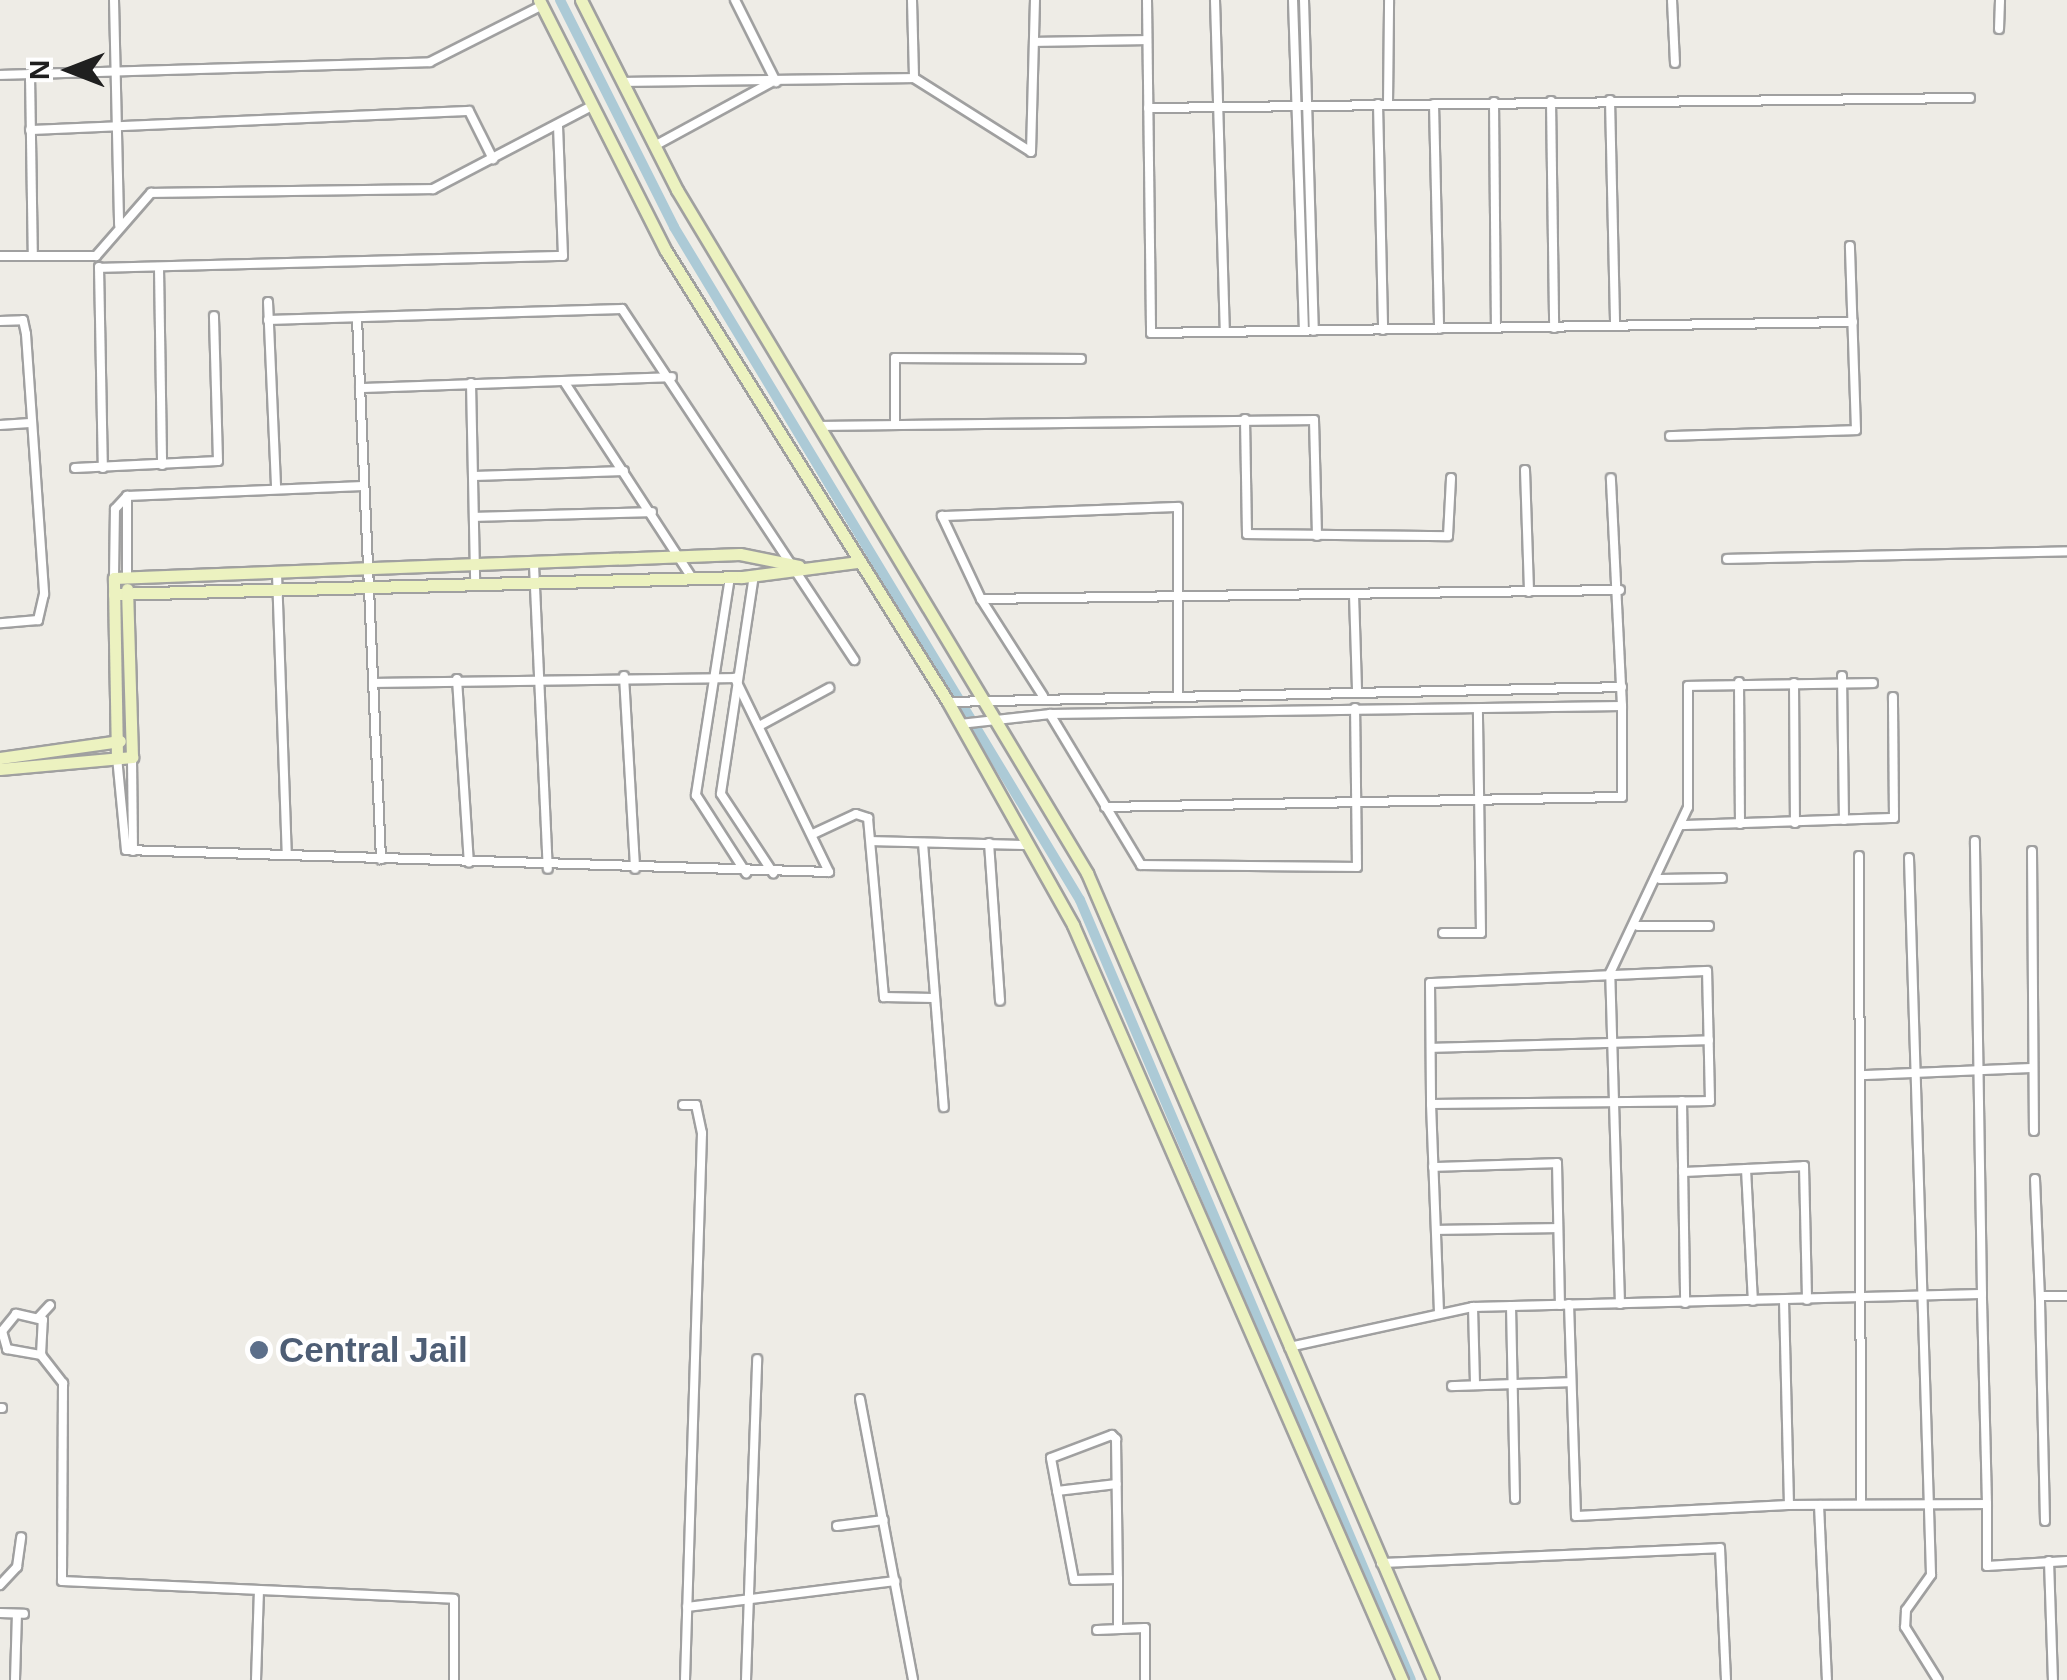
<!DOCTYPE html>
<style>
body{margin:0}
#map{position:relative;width:2067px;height:1680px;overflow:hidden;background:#eeece6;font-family:Helvetica,sans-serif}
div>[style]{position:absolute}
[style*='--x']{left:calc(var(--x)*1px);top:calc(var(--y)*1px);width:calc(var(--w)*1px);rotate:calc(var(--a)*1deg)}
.canal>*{height:10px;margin:-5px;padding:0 5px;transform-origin:5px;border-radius:5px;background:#accad6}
.roads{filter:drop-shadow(2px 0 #a0a0a0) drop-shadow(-2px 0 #a0a0a0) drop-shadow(0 2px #a0a0a0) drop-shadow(0 -2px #a0a0a0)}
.street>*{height:8px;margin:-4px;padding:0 4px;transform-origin:4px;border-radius:4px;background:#fff}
.secondary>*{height:11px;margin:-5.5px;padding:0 5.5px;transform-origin:5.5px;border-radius:5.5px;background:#ecf2c0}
.dots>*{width:28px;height:28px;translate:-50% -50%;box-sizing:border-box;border:5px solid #fff;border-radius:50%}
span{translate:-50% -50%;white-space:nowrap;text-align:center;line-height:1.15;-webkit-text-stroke:9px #fff;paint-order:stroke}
.service-label{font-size:35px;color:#4e5e75;font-weight:700}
.left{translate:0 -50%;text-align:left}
.north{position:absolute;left:20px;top:20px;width:100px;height:100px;-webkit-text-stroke:8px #fff;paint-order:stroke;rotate:270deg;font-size:28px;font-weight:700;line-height:40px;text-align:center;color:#1f1f1f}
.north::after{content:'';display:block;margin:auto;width:35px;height:45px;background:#1f1f1f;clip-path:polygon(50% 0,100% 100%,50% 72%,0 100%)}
</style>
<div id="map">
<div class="canal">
<div style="--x:560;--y:0;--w:254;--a:63.3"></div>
<div style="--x:674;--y:227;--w:786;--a:58.9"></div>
<div style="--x:1080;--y:900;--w:847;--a:67.01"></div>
</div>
<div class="roads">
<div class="street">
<div style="--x:114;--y:0;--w:225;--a:88.7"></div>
<div style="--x:735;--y:0;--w:92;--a:63.4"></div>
<div style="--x:912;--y:0;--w:78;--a:88.5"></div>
<div style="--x:1147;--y:0;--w:333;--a:89.3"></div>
<div style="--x:1151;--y:333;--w:702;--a:-0.9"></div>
<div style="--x:1215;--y:0;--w:332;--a:88.3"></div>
<div style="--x:1293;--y:0;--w:330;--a:88.1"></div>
<div style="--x:1304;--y:0;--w:331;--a:88.3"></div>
<div style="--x:1672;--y:0;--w:63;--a:87.3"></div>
<div style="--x:1999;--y:29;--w:29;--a:-88"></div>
<div style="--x:1034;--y:42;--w:113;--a:-1"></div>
<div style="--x:0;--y:75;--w:430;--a:-1.7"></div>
<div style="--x:430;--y:62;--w:124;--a:-26.8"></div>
<div style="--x:30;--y:75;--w:181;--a:89.1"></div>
<div style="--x:623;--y:82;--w:291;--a:-0.8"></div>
<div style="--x:914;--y:78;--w:138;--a:32.3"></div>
<div style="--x:1610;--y:100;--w:225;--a:88.7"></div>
<div style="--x:1551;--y:101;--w:227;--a:89.2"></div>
<div style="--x:1494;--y:102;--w:226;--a:89.5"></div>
<div style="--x:1378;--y:104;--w:226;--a:88.7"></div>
<div style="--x:1388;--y:104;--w:104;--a:-89.4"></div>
<div style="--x:1434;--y:104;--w:225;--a:88.7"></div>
<div style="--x:1148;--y:108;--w:822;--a:-0.7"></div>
<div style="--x:30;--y:130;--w:439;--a:-2.5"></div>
<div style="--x:469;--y:111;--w:54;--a:63.4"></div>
<div style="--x:656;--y:145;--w:130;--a:-28.5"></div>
<div style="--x:1031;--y:152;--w:152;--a:-88.5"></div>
<div style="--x:0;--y:256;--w:96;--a:0"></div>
<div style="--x:96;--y:256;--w:84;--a:-48.9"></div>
<div style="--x:151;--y:193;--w:282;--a:-0.8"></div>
<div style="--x:433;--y:189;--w:177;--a:-27.6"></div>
<div style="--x:99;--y:267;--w:201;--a:88.9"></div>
<div style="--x:99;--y:268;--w:464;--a:-1.5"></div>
<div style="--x:563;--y:256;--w:130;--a:-92.2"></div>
<div style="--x:159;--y:268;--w:197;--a:89.1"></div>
<div style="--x:268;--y:302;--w:184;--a:87.5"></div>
<div style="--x:357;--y:318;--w:542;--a:87.46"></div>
<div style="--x:268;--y:320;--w:354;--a:-1.8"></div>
<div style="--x:622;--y:309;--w:421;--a:56.5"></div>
<div style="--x:0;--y:321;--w:23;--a:-2"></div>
<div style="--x:23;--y:320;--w:14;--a:78"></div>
<div style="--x:26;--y:334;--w:261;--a:86"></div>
<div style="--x:44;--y:594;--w:27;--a:103"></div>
<div style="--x:38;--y:620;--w:38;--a:175"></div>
<div style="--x:471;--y:383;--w:197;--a:88.8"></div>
<div style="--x:565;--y:383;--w:229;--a:56.9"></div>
<div style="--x:360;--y:388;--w:312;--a:-2"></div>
<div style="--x:1245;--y:419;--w:115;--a:89"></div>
<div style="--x:1247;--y:534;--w:201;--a:0.6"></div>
<div style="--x:1448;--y:536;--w:58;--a:-87"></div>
<div style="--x:895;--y:424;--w:66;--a:-90"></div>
<div style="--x:895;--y:358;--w:186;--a:0.3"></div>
<div style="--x:0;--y:425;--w:30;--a:-4"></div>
<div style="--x:822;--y:426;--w:492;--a:-0.7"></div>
<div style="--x:1314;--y:420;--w:116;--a:88.5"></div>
<div style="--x:1670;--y:436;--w:186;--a:-1.8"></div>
<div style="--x:1856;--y:430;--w:184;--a:-91.9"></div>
<div style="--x:75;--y:468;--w:143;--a:-2.8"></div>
<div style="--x:218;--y:461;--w:145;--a:-91.6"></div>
<div style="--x:1525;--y:470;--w:122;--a:88.1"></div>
<div style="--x:474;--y:476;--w:150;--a:-1.9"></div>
<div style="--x:475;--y:517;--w:177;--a:-1.6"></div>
<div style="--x:1727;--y:559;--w:340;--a:-1.3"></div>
<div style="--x:534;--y:565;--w:304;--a:87.4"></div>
<div style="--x:277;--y:574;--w:281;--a:88"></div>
<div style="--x:754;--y:575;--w:221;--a:98.6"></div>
<div style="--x:721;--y:794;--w:95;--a:56.6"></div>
<div style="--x:127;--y:577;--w:81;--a:-90"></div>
<div style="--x:730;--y:577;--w:221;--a:98.9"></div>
<div style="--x:696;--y:795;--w:93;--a:57.3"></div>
<div style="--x:114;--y:578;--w:69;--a:-89.2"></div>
<div style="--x:115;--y:509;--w:18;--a:-47"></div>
<div style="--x:127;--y:496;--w:236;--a:-2.4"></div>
<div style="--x:1354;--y:594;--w:96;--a:88.2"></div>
<div style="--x:981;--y:599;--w:639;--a:-0.81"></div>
<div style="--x:624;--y:676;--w:193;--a:86.7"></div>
<div style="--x:1842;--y:676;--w:144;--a:89.2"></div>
<div style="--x:457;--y:679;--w:184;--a:86.3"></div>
<div style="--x:1739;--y:682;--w:142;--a:89.6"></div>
<div style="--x:1794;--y:683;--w:140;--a:89.6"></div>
<div style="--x:1043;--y:696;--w:115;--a:-122.6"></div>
<div style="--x:981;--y:599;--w:92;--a:-115.2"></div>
<div style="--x:942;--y:516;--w:236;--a:-2.2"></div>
<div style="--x:1178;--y:507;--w:188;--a:90"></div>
<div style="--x:948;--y:702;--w:674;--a:-1.27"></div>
<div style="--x:1050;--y:714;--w:176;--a:58.9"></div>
<div style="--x:1141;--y:865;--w:216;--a:0.5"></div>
<div style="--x:1357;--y:867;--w:159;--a:-90.7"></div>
<div style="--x:960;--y:724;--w:91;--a:-6.3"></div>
<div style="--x:1050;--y:714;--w:572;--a:-0.8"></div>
<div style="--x:1622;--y:706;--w:228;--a:-92.8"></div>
<div style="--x:759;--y:726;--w:80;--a:-28.5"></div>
<div style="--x:117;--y:757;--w:93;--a:84.5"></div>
<div style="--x:126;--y:850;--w:703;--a:1.79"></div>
<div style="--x:829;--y:872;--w:216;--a:-115.9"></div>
<div style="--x:735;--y:678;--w:360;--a:179.2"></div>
<div style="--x:132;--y:757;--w:94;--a:89.4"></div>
<div style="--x:1105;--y:807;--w:517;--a:-1.11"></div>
<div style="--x:1622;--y:797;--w:91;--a:-90"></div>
<div style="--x:1682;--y:825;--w:212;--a:-1.9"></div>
<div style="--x:1894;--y:818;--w:121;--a:-90.5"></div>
<div style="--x:813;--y:834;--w:47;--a:-24.9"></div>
<div style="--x:856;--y:814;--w:13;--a:18"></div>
<div style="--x:868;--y:818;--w:180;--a:84.9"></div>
<div style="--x:884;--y:997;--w:49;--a:1.2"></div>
<div style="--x:873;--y:841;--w:156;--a:1.5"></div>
<div style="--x:923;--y:843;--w:265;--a:85.5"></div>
<div style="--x:989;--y:843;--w:158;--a:86"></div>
<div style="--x:2032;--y:851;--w:280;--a:89.6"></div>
<div style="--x:1859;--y:856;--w:648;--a:89.82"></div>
<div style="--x:1909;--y:858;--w:717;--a:88.24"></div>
<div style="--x:1931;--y:1575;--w:43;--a:125.5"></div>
<div style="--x:1906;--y:1610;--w:17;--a:93"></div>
<div style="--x:1905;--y:1627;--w:62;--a:58.1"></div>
<div style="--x:1660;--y:879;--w:62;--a:-0.9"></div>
<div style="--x:1638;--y:926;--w:71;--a:0"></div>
<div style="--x:1443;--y:933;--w:38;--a:0"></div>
<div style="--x:1481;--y:933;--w:224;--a:-90.8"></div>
<div style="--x:1431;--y:1048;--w:278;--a:-1.6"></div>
<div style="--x:1864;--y:1075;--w:169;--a:-2.4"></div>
<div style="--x:1682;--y:1101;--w:202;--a:89.1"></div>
<div style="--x:1431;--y:1104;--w:279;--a:-0.6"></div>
<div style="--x:1710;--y:1101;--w:130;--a:-91.3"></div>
<div style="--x:1707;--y:971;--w:277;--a:177.5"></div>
<div style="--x:1430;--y:983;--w:121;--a:89.5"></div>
<div style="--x:1431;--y:1104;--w:208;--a:87.8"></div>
<div style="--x:683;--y:1105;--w:13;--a:0"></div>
<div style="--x:696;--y:1105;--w:29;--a:78"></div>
<div style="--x:702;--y:1133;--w:547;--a:91.78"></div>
<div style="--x:1433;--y:1167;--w:124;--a:-1.8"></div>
<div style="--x:1557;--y:1163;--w:142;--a:88.8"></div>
<div style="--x:1746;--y:1169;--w:132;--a:87"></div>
<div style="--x:1683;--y:1172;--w:121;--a:-2.8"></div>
<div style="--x:1804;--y:1166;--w:134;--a:88.7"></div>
<div style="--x:2035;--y:1179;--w:117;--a:87.6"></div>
<div style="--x:1436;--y:1230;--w:122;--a:-0.9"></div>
<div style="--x:1569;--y:1304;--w:212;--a:88.1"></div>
<div style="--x:1576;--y:1516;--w:213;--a:-3"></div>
<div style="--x:1789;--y:1505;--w:204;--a:-91.4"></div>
<div style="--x:1620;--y:1304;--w:331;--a:-91.7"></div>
<div style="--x:1610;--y:973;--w:183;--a:-64.8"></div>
<div style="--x:1688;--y:807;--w:121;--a:-90"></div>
<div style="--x:1688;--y:686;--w:185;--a:-0.9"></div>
<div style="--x:1511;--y:1306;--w:193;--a:88.8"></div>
<div style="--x:1473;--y:1307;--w:78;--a:88.5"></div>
<div style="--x:39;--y:1317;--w:16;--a:-47"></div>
<div style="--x:1289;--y:1347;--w:188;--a:-12.3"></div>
<div style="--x:1473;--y:1307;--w:509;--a:-1.46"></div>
<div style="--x:1982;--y:1294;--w:453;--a:-90.9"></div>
<div style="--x:41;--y:1355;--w:35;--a:-87"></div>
<div style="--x:43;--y:1320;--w:28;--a:-167"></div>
<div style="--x:16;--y:1314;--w:22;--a:129"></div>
<div style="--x:2;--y:1331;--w:19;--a:74"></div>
<div style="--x:7;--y:1349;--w:35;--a:10"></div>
<div style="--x:41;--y:1355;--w:36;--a:52"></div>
<div style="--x:63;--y:1383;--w:198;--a:90.3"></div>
<div style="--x:62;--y:1581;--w:392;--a:2.6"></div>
<div style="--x:454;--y:1599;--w:81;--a:90"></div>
<div style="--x:1452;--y:1386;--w:119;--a:-1.9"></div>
<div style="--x:860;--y:1399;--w:286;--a:79.3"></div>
<div style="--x:0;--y:1408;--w:2;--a:0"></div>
<div style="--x:1057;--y:1491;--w:60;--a:-6.7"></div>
<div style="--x:1987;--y:1504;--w:62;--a:90"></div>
<div style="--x:1987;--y:1566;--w:80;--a:-3.6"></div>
<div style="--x:1789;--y:1505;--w:198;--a:-0.3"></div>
<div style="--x:1987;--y:1504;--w:210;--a:-91.4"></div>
<div style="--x:1819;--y:1505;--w:175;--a:87.4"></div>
<div style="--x:2045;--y:1521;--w:225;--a:-91.3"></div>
<div style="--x:2040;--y:1296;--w:27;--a:0"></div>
<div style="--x:837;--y:1526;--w:47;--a:-7.3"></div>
<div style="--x:2049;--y:1561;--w:119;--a:88.1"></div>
<div style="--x:1381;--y:1563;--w:339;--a:-2.5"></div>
<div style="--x:1720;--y:1548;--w:132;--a:87.4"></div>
<div style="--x:1118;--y:1579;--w:44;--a:178.7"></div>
<div style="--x:1074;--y:1580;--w:124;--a:-100.7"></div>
<div style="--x:1051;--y:1458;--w:65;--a:-20.7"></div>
<div style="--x:1112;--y:1435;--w:6;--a:45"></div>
<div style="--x:1116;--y:1439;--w:140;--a:89.2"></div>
<div style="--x:1118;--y:1579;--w:50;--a:90"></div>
<div style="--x:0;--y:1585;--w:25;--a:-47"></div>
<div style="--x:17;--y:1567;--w:30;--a:-82"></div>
<div style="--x:687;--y:1607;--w:210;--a:-7.1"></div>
<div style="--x:0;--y:1613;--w:24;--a:2"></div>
<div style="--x:1097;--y:1630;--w:48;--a:-2.4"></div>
<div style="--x:1145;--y:1628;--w:52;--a:90"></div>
<div style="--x:15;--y:1680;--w:66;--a:-88.3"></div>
<div style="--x:256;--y:1680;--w:90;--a:-88.1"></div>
<div style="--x:746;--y:1680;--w:321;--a:-88"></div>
</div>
<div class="secondary">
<div style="--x:539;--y:0;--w:281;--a:63.2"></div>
<div style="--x:666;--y:251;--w:532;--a:57.98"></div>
<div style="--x:948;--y:702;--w:256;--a:60.7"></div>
<div style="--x:1073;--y:925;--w:824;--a:66.45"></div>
<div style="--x:581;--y:0;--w:213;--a:63.2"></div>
<div style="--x:677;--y:190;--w:797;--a:59.02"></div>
<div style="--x:1087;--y:873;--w:878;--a:66.79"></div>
<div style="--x:114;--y:594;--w:628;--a:-1.55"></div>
<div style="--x:742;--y:577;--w:116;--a:-7.4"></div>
<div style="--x:117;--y:757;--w:179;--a:-91"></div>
<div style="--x:114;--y:578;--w:626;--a:-2.2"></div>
<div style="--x:740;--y:554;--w:60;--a:11.5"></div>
<div style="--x:0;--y:758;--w:121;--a:-8.1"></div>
<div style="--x:0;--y:769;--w:133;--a:-5.2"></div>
<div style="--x:132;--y:757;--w:168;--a:-91.7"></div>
</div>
</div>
<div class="dots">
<div style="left:259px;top:1350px;background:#5c6f8a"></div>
</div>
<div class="service-label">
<span class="left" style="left:279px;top:1350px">Central Jail</span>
</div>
<div class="north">N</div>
</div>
